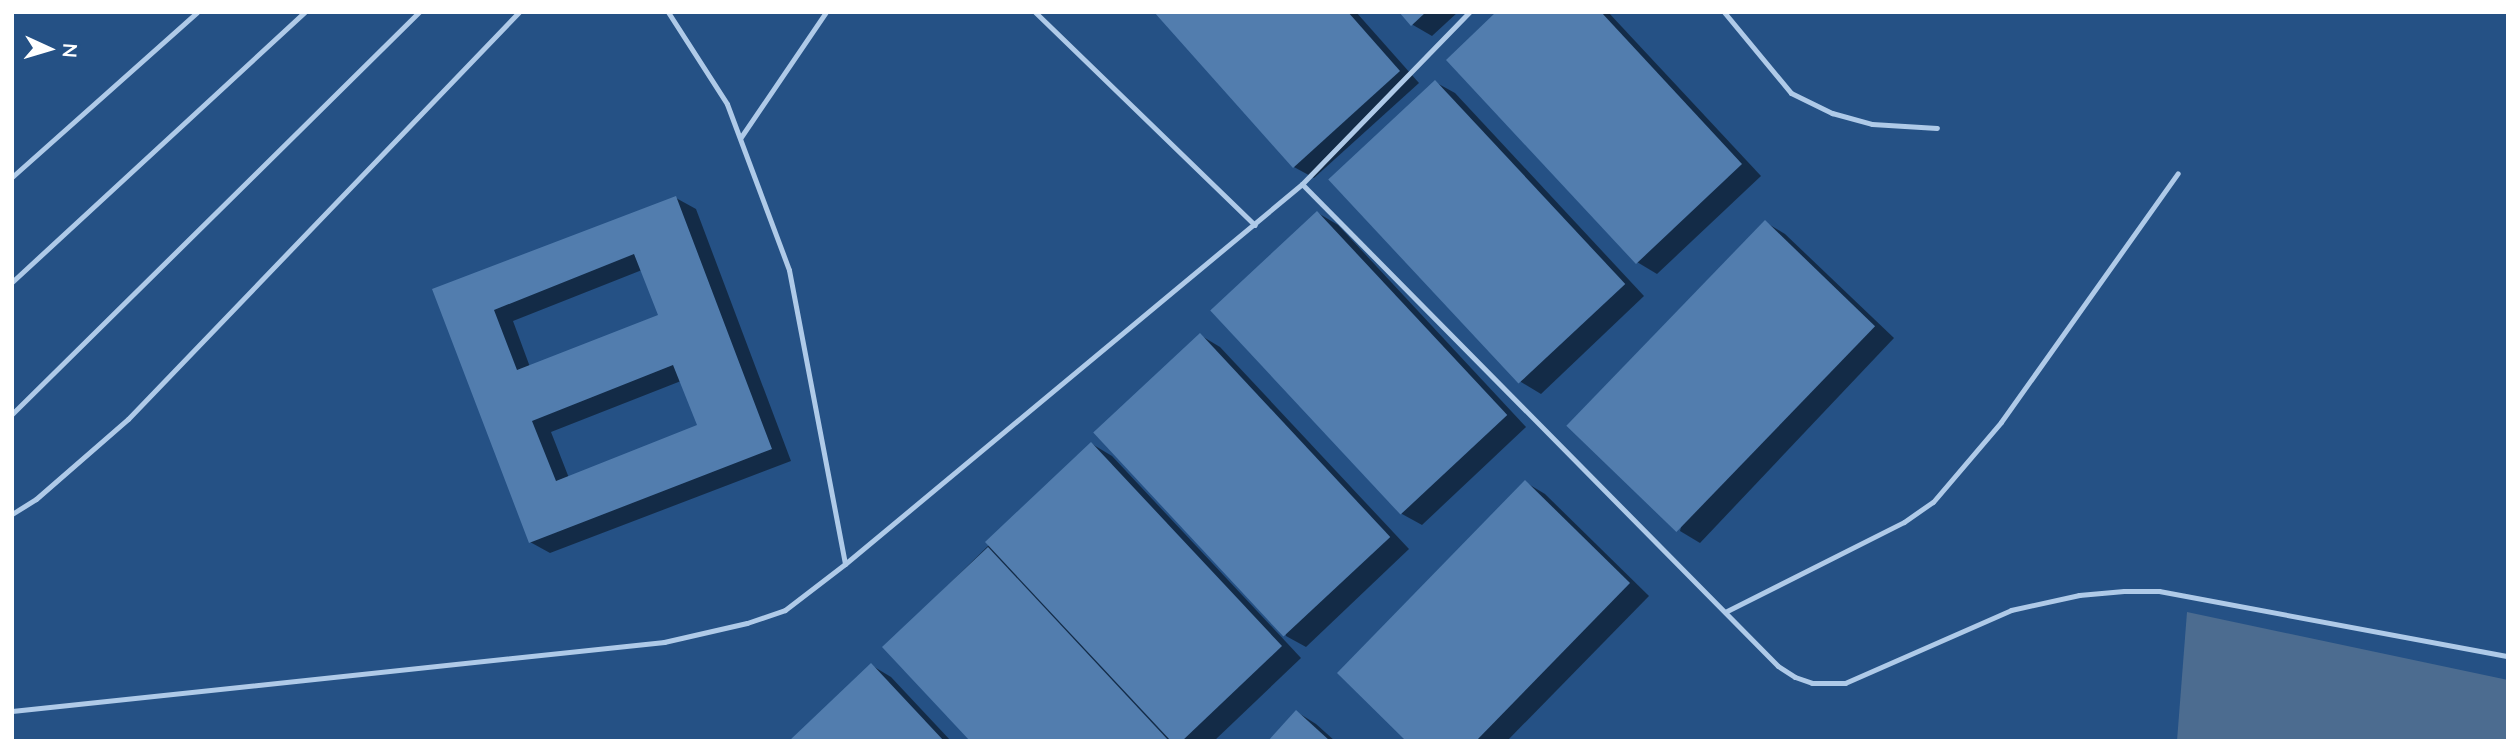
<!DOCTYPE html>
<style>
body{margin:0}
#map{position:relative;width:2520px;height:753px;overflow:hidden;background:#255185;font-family:Lato,sans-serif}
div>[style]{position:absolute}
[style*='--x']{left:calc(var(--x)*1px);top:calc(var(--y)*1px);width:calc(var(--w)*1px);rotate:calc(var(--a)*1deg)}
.water>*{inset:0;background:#4c6c90}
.shadow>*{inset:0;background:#0007}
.building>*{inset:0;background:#527dae;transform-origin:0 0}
.lane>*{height:5px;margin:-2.5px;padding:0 2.5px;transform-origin:2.5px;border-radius:2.5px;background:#afcae8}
span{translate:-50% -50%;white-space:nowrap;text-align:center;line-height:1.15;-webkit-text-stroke:5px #255185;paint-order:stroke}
.frame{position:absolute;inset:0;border:14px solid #fff;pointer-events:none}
.north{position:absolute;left:14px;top:14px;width:70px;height:70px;-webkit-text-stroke:5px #255185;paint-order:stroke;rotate:94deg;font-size:19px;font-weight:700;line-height:28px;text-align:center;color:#fff}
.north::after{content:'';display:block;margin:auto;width:24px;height:32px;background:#fff;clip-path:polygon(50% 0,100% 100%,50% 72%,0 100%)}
</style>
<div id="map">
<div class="water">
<div style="clip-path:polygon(2187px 612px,2508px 680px,2508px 741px,2177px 741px)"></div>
</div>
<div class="shadow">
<div style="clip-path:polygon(1156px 12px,1356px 12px,1419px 83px,1314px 178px,1294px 167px)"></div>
<div style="clip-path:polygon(1401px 12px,1458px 12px,1432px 36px,1413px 25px)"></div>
<div style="clip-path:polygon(1499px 12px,1608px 12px,1761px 176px,1657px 274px,1637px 262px)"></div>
<div style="clip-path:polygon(1435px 82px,1455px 93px,1644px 296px,1541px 394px,1521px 382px)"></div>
<div style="clip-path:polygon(evenodd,676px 198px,696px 209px,791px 461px,550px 553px,530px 542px,435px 290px,676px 198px,642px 270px,660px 316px,530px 367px,513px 321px,642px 270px,676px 198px,681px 381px,699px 426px,569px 478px,551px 432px,681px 381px)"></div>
<div style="clip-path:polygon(1318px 213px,1338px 225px,1526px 427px,1422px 525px,1402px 514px,1214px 311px)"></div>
<div style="clip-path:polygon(1765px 222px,1785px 234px,1894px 338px,1700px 543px,1680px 531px)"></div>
<div style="clip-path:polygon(1200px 335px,1220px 347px,1409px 549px,1306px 647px,1286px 636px)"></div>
<div style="clip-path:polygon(1092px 444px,1112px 456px,1301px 658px,1214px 741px,972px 741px,885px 647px)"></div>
<div style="clip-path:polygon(1525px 482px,1545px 494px,1649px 596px,1507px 741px,1408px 741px)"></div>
<div style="clip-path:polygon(871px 665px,891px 677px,951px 741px,792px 741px)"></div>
<div style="clip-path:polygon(1297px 712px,1316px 724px,1335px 741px,1270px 741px)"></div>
</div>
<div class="building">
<div style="clip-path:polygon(1154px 12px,1348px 12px,1400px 71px,1293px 168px)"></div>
<div style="clip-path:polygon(1399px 12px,1426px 12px,1411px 26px)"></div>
<div style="clip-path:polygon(1496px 12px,1601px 12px,1742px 164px,1636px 264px,1446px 60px)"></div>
<div style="left:1435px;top:80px;width:279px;height:146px;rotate:47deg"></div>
<div style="clip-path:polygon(evenodd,676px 196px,772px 449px,529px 543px,432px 289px,676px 196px,634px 254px,658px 315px,517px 370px,494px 310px,634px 254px,676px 196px,673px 365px,697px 425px,556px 481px,532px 421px,673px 365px)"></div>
<div style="left:1317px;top:211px;width:279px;height:146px;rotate:47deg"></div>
<div style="left:1765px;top:220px;width:153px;height:286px;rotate:44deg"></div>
<div style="left:1200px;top:333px;width:279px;height:146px;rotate:47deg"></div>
<div style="clip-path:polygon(1091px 442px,1282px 646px,1182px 741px,1171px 741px,985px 542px)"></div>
<div style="clip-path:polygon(1525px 480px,1630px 583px,1476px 741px,1406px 741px,1337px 673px)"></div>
<div style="clip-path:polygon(988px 547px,1169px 741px,970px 741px,882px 647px)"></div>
<div style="clip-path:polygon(871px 663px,944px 741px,789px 741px)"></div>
<div style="clip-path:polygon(1296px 710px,1330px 741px,1268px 741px)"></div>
</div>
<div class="lane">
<div style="--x:668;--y:12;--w:109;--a:57.3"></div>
<div style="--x:727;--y:104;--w:177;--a:69.5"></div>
<div style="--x:789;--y:270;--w:299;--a:79.2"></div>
<div style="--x:1035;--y:12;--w:306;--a:44.1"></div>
<div style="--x:1724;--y:12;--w:105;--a:50.4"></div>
<div style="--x:1791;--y:93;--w:46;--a:26"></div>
<div style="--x:1832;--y:113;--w:41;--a:15.4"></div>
<div style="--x:1872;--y:124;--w:65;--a:3.5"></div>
<div style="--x:741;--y:137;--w:151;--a:-55.8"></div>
<div style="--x:12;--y:177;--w:248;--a:-41.7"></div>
<div style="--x:1302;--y:184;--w:677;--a:45.36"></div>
<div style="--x:1778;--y:666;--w:20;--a:33"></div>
<div style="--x:1795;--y:677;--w:18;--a:19"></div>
<div style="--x:1812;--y:683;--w:33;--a:0"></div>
<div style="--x:1845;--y:683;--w:181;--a:-23.7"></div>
<div style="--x:2011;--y:610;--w:70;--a:-12.4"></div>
<div style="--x:2079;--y:595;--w:45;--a:-5.1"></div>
<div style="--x:2124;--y:591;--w:35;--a:0"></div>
<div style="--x:2159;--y:591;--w:355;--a:10.6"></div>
<div style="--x:12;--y:282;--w:398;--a:-42.7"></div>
<div style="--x:12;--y:414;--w:572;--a:-44.65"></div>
<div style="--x:12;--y:514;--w:28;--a:-32"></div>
<div style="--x:36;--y:499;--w:122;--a:-41"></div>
<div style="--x:128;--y:419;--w:564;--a:-46.15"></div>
<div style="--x:1725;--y:612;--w:200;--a:-26.7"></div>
<div style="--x:1904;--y:522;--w:35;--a:-35"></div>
<div style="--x:1933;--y:502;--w:105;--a:-49.6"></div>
<div style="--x:2001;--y:422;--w:305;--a:-54.6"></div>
<div style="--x:12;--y:711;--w:656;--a:-6.04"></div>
<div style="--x:664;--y:642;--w:85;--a:-12.9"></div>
<div style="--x:747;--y:623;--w:40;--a:-18.9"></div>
<div style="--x:785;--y:610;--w:76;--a:-37.5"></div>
<div style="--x:845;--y:564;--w:594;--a:-39.74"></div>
<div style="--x:1302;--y:184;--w:240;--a:-45.8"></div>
</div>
<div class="frame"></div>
<div class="north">N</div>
</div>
